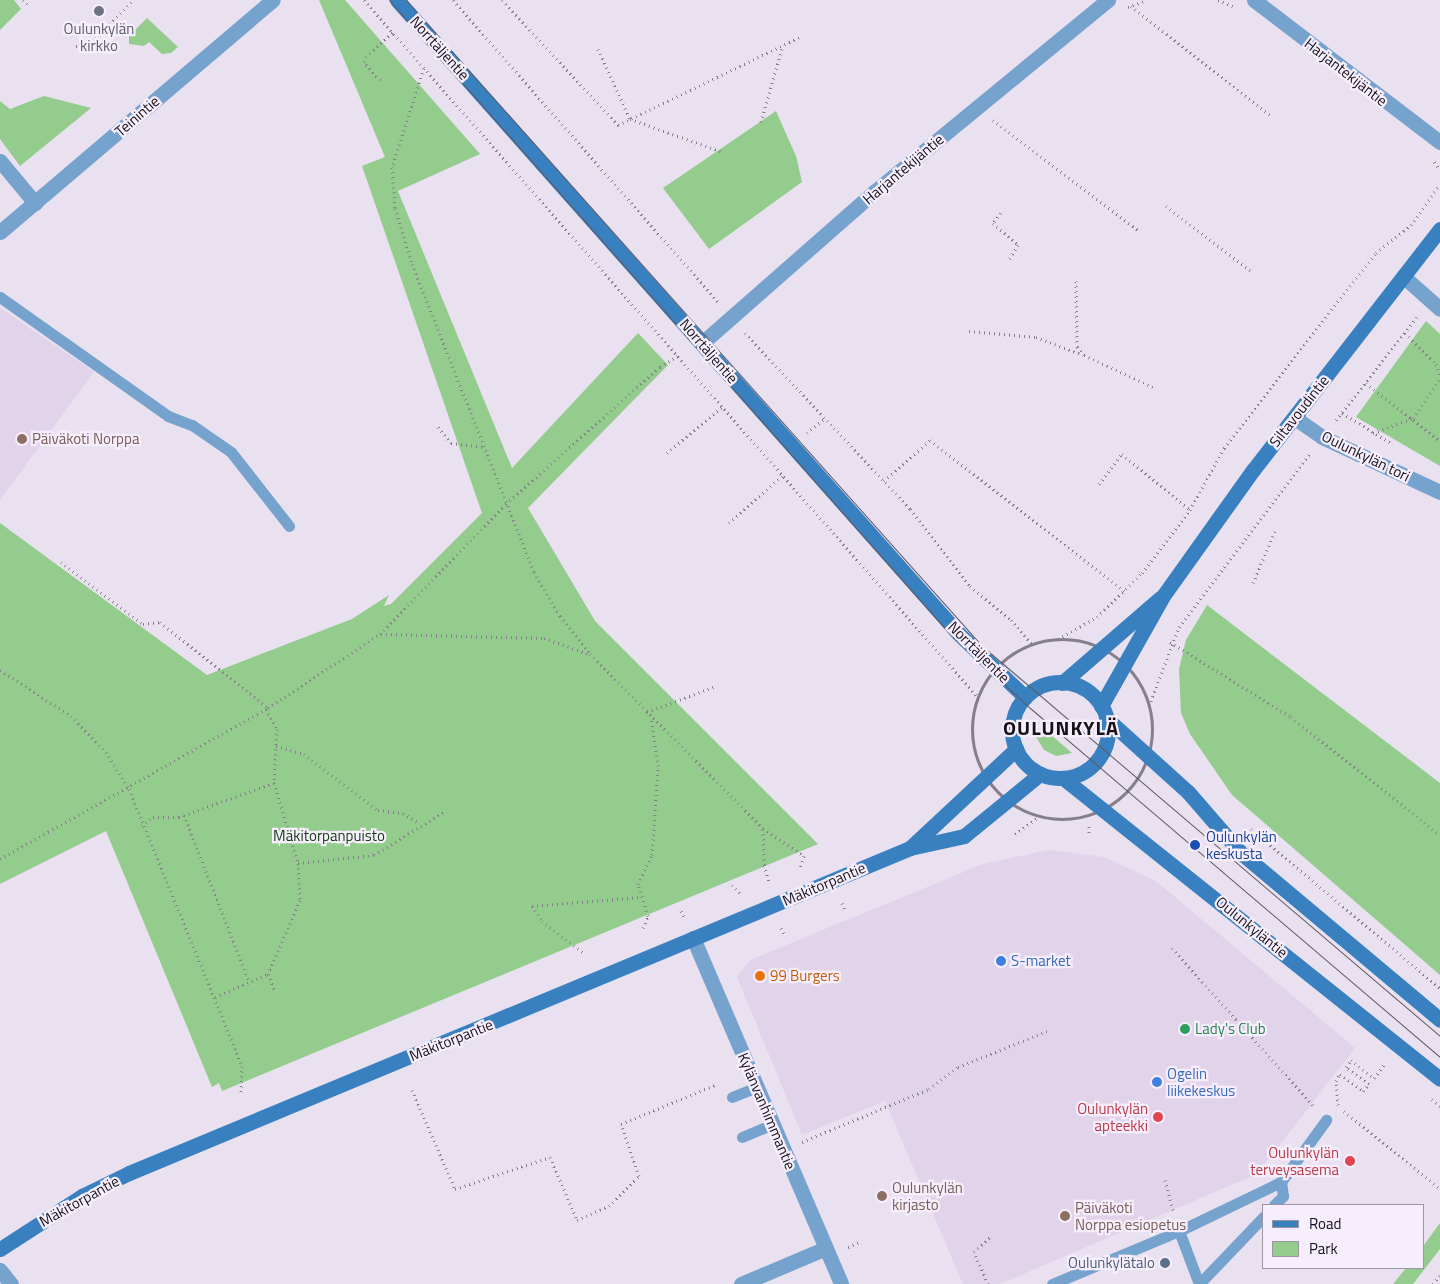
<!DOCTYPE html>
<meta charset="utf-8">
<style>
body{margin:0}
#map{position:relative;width:1440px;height:1284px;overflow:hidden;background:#e9e0f0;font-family:"Titillium Web",sans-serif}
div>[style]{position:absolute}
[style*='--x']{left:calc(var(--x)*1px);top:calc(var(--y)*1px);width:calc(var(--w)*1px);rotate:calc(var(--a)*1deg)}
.built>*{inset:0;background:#e1d4ea}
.green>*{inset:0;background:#93cc8d}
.path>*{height:3px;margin-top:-1.5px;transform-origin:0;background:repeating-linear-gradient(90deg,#857f8a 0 1px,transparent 0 5px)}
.path>.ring{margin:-1.5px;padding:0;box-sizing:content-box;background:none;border:3px solid #857f8a;border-radius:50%}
.lane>*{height:11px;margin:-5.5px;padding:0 5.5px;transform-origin:5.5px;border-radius:5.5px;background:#76a2ce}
.street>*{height:15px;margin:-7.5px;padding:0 7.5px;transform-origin:7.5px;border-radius:7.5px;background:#76a2ce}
.secondary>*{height:15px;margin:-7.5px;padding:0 7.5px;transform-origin:7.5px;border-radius:7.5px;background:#3980c0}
.secondary>.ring{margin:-7.5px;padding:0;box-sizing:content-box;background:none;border:15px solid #3980c0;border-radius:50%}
.tram>*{height:1px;margin:-0.5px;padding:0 0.5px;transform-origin:0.5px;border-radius:0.5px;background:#5e5962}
.dots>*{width:14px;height:14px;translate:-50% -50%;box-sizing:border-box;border:2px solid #f7eefd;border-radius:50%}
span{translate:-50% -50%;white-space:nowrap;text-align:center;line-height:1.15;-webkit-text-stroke:4.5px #f7eefd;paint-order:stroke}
.worship-label{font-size:15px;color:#5b616d}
.street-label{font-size:15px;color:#161318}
.education-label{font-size:15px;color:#785e54}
.left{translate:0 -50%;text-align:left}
.park-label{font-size:15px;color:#103d0e}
.transit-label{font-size:15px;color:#164399}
.shop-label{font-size:15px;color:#366cbe}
.food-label{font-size:15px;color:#c56008}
.leisure-label{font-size:15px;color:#27864d}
.health-label{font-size:15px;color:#be3a42}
.right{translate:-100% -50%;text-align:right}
.service-label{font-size:15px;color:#4e5e75}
.district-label{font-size:20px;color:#161318;font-weight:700;letter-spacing:1px}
.legend{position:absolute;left:1262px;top:1204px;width:162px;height:65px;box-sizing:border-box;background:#f7eefd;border:1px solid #9d96a1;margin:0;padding:6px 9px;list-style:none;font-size:15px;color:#161318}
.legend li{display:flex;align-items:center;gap:10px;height:25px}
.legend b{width:25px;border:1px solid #9d96a1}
</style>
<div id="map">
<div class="built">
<div style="clip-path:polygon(0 308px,94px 372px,0 500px)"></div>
<div style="clip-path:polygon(1049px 850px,1104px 857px,1156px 881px,1355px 1048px,1257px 1174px,1000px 1284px,963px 1284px,885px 1101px,802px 1135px,737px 977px,750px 960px,983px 864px)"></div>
</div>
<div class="green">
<div style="clip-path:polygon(0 0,14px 0,21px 9px,0 30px)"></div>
<div style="clip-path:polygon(319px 0,345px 0,480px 154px,398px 191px,512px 468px,638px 333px,668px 365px,528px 508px,595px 621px,818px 844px,222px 1091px,219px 1083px,212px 1087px,106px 831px,0 884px,0 523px,207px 675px,352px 619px,389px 595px,384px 606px,391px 604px,482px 513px,362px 166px,385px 157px)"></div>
<div style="clip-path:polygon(147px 18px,178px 47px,171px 53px,162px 54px,149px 42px,144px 46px,129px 44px,129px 36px)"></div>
<div style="clip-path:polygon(44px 96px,91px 108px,20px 166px,0 139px,0 101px,10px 109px)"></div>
<div style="clip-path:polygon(776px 111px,796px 156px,802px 182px,709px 249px,663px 188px)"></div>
<div style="clip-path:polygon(1426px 321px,1440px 334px,1440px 466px,1356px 417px)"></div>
<div style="clip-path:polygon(1207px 605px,1440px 783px,1440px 975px,1232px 795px,1190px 734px,1181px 713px,1179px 669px,1186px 640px)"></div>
<div style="clip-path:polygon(1043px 728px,1072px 753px,1056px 756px,1044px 750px,1036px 737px)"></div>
<div style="clip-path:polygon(1440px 1223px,1440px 1249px,1413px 1284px,1393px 1284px,1406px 1268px,1424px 1268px,1424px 1245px)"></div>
</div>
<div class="path">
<div style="--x:23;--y:0;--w:6;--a:45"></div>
<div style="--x:364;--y:0;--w:927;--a:48.63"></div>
<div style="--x:453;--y:0;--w:402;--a:48.7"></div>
<div style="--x:502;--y:0;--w:171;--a:47.1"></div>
<div style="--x:618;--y:125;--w:204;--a:-25.8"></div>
<div style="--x:1218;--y:0;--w:16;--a:22"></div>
<div style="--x:1131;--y:6;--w:179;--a:38.2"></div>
<div style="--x:1128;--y:7;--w:20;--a:-20"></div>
<div style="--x:76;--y:46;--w:13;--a:0"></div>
<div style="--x:89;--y:46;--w:64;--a:-46.3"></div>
<div style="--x:598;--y:49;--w:77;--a:65.4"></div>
<div style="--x:630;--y:119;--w:96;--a:19.6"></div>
<div style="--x:424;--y:68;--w:104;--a:107.9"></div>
<div style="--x:392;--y:167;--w:41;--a:85.8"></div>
<div style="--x:395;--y:208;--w:59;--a:73.1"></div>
<div style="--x:412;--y:264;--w:331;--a:68.4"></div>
<div style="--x:534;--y:572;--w:51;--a:59.4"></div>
<div style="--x:560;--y:616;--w:48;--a:51.7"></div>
<div style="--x:590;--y:654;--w:245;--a:45.2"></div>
<div style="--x:763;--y:828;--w:50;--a:34.3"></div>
<div style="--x:804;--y:856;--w:13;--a:108"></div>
<div style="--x:380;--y:80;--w:24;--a:-132"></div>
<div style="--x:364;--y:62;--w:5;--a:-68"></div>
<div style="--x:366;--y:57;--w:37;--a:-43"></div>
<div style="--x:993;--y:120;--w:182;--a:37.2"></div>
<div style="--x:761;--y:122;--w:80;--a:-74.1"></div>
<div style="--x:1434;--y:162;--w:10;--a:53"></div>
<div style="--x:1166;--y:206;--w:106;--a:37.3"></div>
<div style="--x:1001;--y:213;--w:13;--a:129"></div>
<div style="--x:993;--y:223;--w:33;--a:41"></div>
<div style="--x:1018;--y:245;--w:19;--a:122"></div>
<div style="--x:1076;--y:281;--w:66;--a:89.1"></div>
<div style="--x:1077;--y:347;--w:11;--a:49"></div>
<div style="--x:1084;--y:355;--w:76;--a:24.9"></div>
<div style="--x:969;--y:331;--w:67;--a:5.1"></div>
<div style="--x:1036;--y:337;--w:50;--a:21"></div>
<div style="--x:745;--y:333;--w:241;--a:46.8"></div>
<div style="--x:910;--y:509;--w:98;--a:52.1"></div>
<div style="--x:970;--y:586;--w:53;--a:39.7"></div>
<div style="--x:1011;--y:620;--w:32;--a:49"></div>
<div style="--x:1405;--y:333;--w:44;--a:45"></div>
<div style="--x:1436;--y:364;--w:13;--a:72"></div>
<div style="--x:1366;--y:383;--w:94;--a:38.1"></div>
<div style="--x:1342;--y:413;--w:57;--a:31.5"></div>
<div style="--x:1336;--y:420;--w:131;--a:-51.8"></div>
<div style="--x:438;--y:427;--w:21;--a:51"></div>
<div style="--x:451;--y:443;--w:33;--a:7"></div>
<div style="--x:807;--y:433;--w:22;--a:-39"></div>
<div style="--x:1373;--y:433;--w:43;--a:-20.6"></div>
<div style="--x:1413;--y:418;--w:47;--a:-55.3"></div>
<div style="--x:667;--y:453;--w:73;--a:-40"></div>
<div style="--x:884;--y:481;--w:62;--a:-41.7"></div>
<div style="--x:930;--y:440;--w:246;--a:37.9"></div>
<div style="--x:1099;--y:484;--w:38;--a:-53"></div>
<div style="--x:1122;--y:454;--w:88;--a:39.5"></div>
<div style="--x:729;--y:523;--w:74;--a:-41.7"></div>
<div style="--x:61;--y:562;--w:103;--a:37.1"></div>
<div style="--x:143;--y:624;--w:17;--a:-7"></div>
<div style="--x:160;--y:622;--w:138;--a:38.5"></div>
<div style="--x:1253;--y:583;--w:56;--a:-67.1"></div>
<div style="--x:381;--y:634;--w:163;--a:1.4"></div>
<div style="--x:544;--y:638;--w:48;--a:19.6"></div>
<div class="ring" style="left:972px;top:639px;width:177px;height:177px"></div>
<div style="--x:1058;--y:639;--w:45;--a:-29.4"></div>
<div style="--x:1097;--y:617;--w:63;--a:-44.4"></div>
<div style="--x:1142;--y:573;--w:79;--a:-52.7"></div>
<div style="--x:1190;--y:510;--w:71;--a:-61.3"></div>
<div style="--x:1224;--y:448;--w:247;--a:-52.1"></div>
<div style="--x:1376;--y:253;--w:45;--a:-38.7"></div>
<div style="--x:1411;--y:225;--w:50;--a:-54.7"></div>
<div style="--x:1170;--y:642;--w:142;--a:31.8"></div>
<div style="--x:1291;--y:717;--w:190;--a:38.4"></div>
<div style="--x:0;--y:670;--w:85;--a:32.9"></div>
<div style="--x:71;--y:716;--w:50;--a:45.8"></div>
<div style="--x:106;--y:752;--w:44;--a:58.1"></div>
<div style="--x:129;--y:789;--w:299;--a:67.8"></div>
<div style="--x:242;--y:1066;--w:26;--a:92"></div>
<div style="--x:1149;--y:706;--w:85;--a:-69.2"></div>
<div style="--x:1179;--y:627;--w:218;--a:-53"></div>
<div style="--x:266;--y:709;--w:23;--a:61"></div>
<div style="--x:277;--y:729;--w:54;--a:93.2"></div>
<div style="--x:274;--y:783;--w:84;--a:73.3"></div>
<div style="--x:298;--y:863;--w:37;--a:87"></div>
<div style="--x:300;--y:900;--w:81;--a:113.4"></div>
<div style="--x:647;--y:712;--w:74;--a:-20.6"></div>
<div style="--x:276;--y:746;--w:29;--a:16"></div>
<div style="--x:304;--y:754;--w:93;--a:37.1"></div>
<div style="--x:378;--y:810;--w:25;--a:7"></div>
<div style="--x:403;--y:813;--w:19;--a:32"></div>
<div style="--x:184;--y:815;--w:179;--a:68.7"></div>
<div style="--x:142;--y:826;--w:14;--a:-39"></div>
<div style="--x:153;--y:817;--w:26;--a:0"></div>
<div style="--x:179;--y:817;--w:101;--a:-19.7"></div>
<div style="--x:1089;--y:826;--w:9;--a:90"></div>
<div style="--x:763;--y:829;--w:36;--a:88"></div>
<div style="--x:764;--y:865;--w:17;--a:73"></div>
<div style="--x:1251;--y:829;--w:247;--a:40.1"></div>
<div style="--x:1015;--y:834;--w:29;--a:-36"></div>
<div style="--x:0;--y:859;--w:308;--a:-29.4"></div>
<div style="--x:268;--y:708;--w:134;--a:-33.5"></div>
<div style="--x:380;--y:634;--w:181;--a:-45.9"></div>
<div style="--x:506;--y:504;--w:206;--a:-41.7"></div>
<div style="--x:660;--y:367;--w:22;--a:-32"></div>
<div style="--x:298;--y:863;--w:76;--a:-6"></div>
<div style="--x:374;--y:855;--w:82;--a:-31.6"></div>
<div style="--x:732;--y:885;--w:11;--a:45"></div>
<div style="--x:842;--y:903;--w:9;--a:69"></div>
<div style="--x:532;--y:906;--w:109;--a:-4.7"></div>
<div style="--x:532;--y:906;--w:18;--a:56"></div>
<div style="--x:542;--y:921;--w:51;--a:37.1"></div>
<div style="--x:681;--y:911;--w:9;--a:63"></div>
<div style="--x:643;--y:928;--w:13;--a:-67"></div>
<div style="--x:648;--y:916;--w:34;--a:-107"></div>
<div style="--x:638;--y:884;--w:32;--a:-64"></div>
<div style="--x:652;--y:855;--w:89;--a:-86.1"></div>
<div style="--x:658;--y:766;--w:49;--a:-98.1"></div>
<div style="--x:781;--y:928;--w:9;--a:63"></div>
<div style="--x:1172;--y:948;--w:212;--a:48.1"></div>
<div style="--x:215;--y:997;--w:58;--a:-23.5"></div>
<div style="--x:268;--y:974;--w:18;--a:68"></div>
<div style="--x:412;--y:1090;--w:108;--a:66.5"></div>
<div style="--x:455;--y:1189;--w:100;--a:-18.6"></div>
<div style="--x:550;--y:1157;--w:69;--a:66.8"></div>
<div style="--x:577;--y:1220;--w:35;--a:-24"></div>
<div style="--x:609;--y:1206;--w:42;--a:-45"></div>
<div style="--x:639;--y:1176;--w:55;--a:-109.1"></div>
<div style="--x:621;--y:1124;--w:104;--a:-22.6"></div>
<div style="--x:1432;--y:1099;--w:11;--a:41"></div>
<div style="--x:1338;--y:1105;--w:24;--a:-95"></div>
<div style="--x:1336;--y:1081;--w:8;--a:-60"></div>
<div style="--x:1340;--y:1074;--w:29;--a:36"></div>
<div style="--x:1363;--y:1091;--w:9;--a:-49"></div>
<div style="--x:1369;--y:1084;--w:29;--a:-144"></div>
<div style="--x:1346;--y:1067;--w:9;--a:-54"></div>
<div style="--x:1351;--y:1060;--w:29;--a:38"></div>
<div style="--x:1374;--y:1078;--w:20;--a:-53"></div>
<div style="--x:1344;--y:1111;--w:124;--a:39.1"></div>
<div style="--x:802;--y:1142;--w:138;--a:-22.7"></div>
<div style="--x:929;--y:1089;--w:36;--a:-37"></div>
<div style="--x:958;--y:1067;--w:96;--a:-22"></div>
<div style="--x:1165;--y:1180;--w:34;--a:75"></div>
<div style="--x:848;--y:1247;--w:13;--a:-23"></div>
<div style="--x:988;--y:1284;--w:35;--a:-114"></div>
<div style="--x:974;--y:1252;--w:22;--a:-43"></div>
<div style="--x:1433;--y:1284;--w:11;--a:-52"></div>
</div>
<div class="lane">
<div style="--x:0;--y:297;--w:206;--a:35.3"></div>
<div style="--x:168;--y:416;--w:26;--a:21"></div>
<div style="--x:192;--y:425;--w:47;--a:34.7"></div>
<div style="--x:231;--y:452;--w:94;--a:51.9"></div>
<div style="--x:732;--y:1097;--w:27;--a:-22"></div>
<div style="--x:742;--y:1137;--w:34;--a:-23"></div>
<div style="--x:1274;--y:1205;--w:13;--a:-45"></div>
<div style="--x:1283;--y:1196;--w:14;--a:-98"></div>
<div style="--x:1179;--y:1231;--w:113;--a:-25.7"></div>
<div style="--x:1281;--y:1182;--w:77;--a:-54"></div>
<div style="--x:1201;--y:1282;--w:91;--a:-46.3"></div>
<div style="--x:1052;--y:1284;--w:138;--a:-22.7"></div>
<div style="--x:1179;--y:1231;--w:57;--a:69.3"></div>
</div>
<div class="street">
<div style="--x:1254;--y:0;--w:234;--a:37.4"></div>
<div style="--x:0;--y:161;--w:55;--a:50.2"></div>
<div style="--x:0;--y:232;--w:358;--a:-40.4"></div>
<div style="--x:1404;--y:277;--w:48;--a:41.6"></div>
<div style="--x:702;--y:343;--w:229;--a:-41.3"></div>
<div style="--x:874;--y:192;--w:303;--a:-39.4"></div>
<div style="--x:1295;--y:418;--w:33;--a:35"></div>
<div style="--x:1322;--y:437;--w:130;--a:25"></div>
<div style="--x:693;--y:938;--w:376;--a:66.8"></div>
<div style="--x:0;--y:1270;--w:18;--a:52"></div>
<div style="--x:741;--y:1284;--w:92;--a:-23"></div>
</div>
<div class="secondary">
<div style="--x:397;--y:0;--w:846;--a:48.45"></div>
<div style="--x:958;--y:633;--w:93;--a:43.7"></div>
<div class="ring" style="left:1012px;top:682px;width:81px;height:81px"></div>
<div style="--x:1062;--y:683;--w:130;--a:-40.9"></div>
<div style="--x:1101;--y:706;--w:126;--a:-60.6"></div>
<div style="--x:1163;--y:596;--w:155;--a:-54.5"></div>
<div style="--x:1253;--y:470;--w:305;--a:-52.2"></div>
<div style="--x:1106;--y:718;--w:110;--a:42.1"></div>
<div style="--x:1188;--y:792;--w:79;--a:49.1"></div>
<div style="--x:1240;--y:852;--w:261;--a:40"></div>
<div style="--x:1063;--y:778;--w:482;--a:38.6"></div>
<div style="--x:911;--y:847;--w:144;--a:-43"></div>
<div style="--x:0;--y:1249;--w:98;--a:-32.9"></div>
<div style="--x:82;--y:1196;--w:52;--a:-26.1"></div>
<div style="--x:129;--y:1173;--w:846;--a:-22.59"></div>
<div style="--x:910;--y:848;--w:55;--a:-12.5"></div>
<div style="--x:964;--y:836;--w:98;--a:-39.2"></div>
</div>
<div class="tram">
<div style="--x:389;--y:0;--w:847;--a:48.5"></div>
<div style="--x:950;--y:634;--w:109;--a:42.8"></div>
<div style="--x:1030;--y:708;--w:538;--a:40.41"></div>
<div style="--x:406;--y:0;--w:866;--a:48.28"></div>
<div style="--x:982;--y:646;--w:602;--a:40.42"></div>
</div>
<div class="dots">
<div style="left:99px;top:11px;background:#6b7280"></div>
<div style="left:22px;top:439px;background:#8d6e63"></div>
<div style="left:1195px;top:845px;background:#1a4fb4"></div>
<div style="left:1001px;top:961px;background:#3f7fe0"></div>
<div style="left:760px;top:976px;background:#e8710a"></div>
<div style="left:1185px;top:1029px;background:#2e9e5b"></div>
<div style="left:1157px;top:1082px;background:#3f7fe0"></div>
<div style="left:1158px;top:1117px;background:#e0444e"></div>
<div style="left:1350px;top:1161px;background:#e0444e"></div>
<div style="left:882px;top:1196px;background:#8d6e63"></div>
<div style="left:1065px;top:1216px;background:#8d6e63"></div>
<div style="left:1165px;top:1263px;background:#5c6f8a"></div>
</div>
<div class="worship-label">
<span style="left:99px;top:37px">Oulunkylän<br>kirkko</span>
</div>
<div class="street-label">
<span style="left:440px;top:48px;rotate:48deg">Norrtäljentie</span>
<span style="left:1346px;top:72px;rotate:38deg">Harjantekijäntie</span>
<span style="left:137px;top:116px;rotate:-41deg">Teinintie</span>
<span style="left:903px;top:169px;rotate:-40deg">Harjantekijäntie</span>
<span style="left:709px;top:351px;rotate:49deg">Norrtäljentie</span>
<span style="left:1299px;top:411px;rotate:-52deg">Siltavoudintie</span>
<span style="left:1366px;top:456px;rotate:26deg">Oulunkylän tori</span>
<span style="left:979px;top:652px;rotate:45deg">Norrtäljentie</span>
<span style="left:824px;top:884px;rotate:-23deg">Mäkitorpantie</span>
<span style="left:1252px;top:927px;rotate:39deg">Oulunkyläntie</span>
<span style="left:451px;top:1040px;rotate:-22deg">Mäkitorpantie</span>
<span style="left:767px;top:1111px;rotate:67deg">Kylänvanhimmantie</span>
<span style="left:79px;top:1201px;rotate:-29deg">Mäkitorpantie</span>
</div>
<div class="education-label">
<span class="left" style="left:32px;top:439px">Päiväkoti Norppa</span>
<span class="left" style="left:892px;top:1196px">Oulunkylän<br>kirjasto</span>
<span class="left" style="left:1075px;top:1216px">Päiväkoti<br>Norppa esiopetus</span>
</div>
<div class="park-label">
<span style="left:329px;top:836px">Mäkitorpanpuisto</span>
</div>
<div class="transit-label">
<span class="left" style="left:1206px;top:845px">Oulunkylän<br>keskusta</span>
</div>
<div class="shop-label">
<span class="left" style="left:1011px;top:961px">S-market</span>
<span class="left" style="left:1167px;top:1082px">Ogelin<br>liikekeskus</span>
</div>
<div class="food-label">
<span class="left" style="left:770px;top:976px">99 Burgers</span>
</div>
<div class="leisure-label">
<span class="left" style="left:1195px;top:1029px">Lady's Club</span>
</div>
<div class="health-label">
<span class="right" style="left:1148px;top:1117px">Oulunkylän<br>apteekki</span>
<span class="right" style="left:1339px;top:1161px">Oulunkylän<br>terveysasema</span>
</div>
<div class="service-label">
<span class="right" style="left:1155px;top:1263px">Oulunkylätalo</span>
</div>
<div class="district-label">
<span style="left:1061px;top:727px">OULUNKYLÄ</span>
</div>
<ul class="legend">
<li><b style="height:6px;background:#3980c0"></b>Road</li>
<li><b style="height:14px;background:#93cc8d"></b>Park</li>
</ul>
</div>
